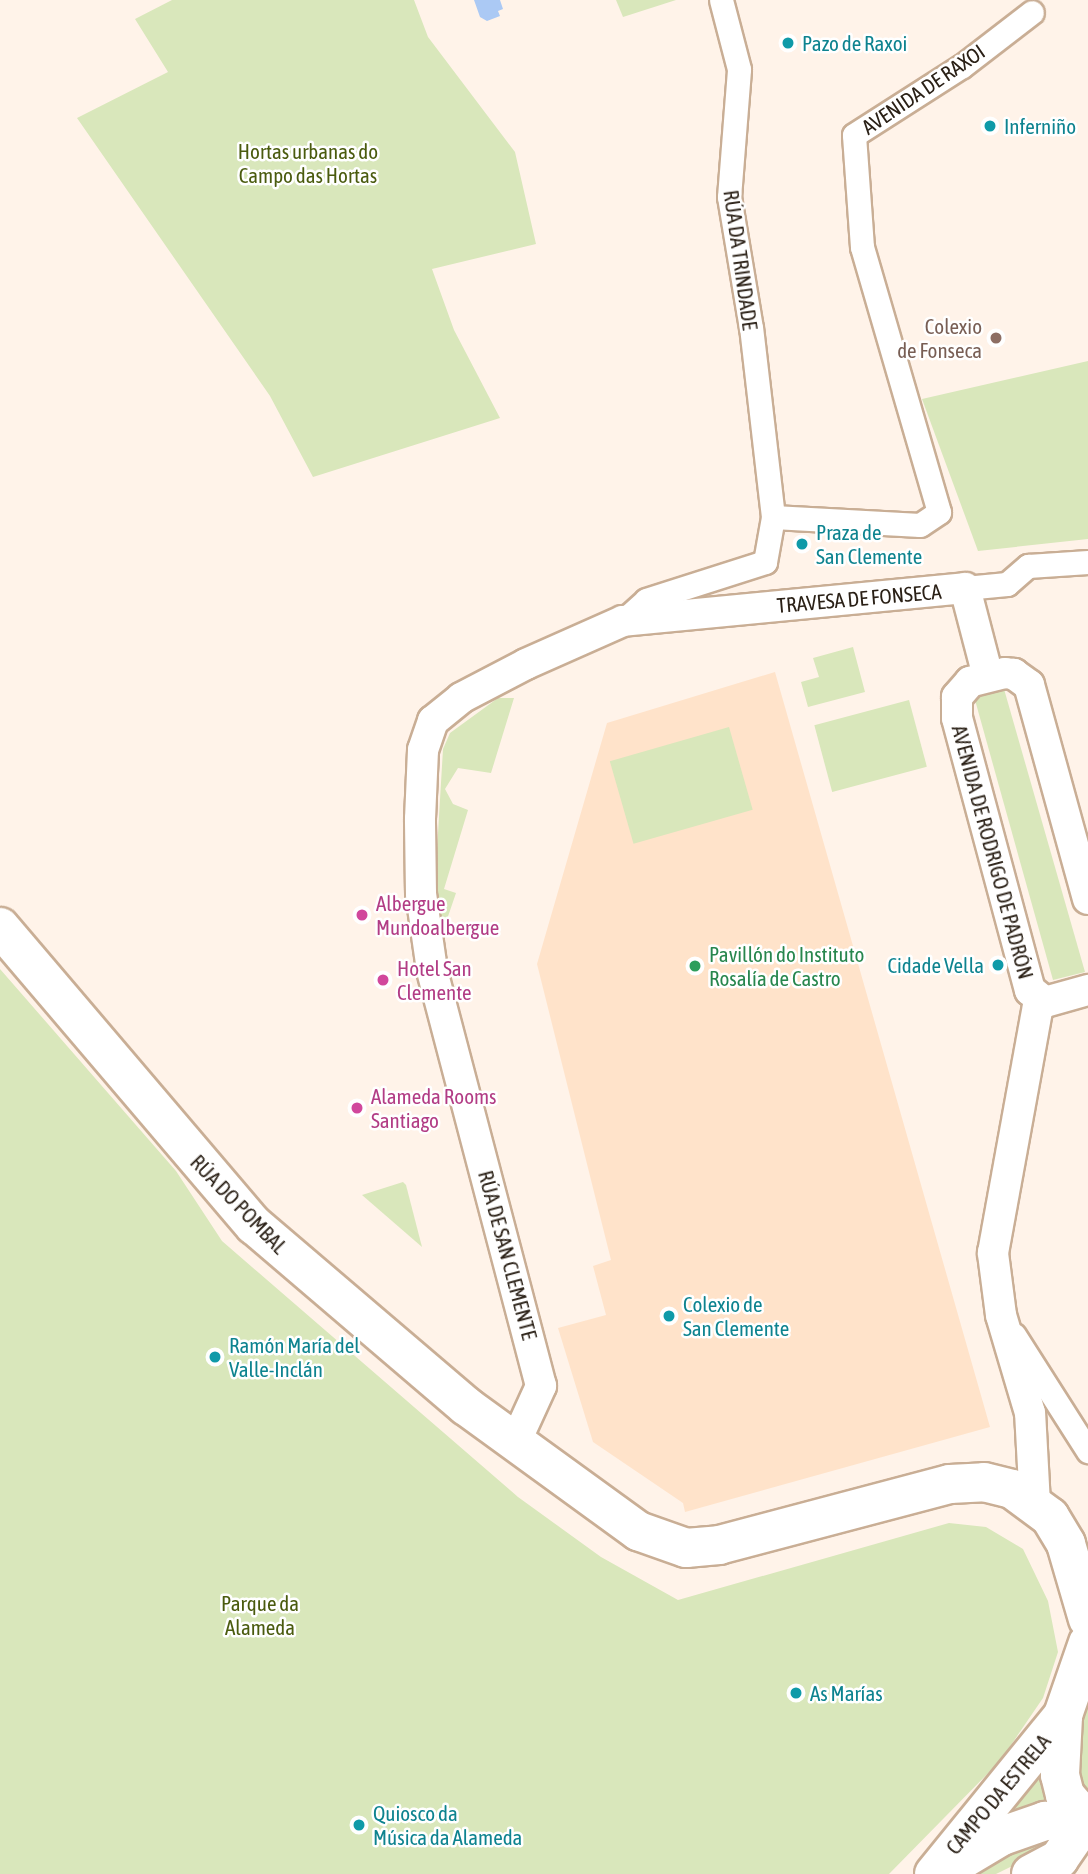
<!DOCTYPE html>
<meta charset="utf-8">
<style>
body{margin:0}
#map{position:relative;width:1088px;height:1874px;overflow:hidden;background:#fff3e9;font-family:"Asap Condensed",sans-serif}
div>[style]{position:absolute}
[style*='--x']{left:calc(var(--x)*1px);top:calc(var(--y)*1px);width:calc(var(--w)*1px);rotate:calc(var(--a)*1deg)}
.built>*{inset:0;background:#ffe3ca}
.green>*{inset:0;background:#d9e7bb;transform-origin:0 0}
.water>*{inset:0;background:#abc9f4}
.roads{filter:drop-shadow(2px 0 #c9ae95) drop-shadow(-2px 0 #c9ae95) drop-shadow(0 2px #c9ae95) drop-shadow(0 -2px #c9ae95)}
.pedestrian>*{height:23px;margin:-11.5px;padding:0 11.5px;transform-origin:11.5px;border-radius:11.5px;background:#fff}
.minor>*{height:30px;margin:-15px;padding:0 15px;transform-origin:15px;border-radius:15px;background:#fff}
.tertiary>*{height:38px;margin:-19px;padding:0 19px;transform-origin:19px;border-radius:19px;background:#fff}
.dots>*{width:19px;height:19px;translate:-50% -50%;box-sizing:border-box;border:4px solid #fff;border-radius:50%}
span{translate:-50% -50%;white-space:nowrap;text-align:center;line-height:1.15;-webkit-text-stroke:5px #fff;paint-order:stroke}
.culture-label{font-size:21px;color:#0d838f}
.left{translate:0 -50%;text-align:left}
.right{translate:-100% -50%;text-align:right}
.street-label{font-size:21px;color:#2a2016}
.park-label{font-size:21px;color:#4a5b0e}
.education-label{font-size:21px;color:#785e54}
.hotel-label{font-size:21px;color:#b23c85}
.leisure-label{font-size:21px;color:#27864d}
</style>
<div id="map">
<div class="built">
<div style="clip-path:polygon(775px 672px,990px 1427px,685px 1512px,683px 1503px,593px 1442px,558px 1328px,606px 1315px,593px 1266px,611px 1260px,537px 964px,607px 723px)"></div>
</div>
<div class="green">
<div style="clip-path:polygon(172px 0,414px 0,428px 37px,515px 152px,536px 244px,432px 269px,454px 330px,500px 418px,313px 477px,270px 396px,77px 118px,168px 72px,135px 19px)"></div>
<div style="clip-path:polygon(616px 0,676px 0,623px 17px)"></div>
<div style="clip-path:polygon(1088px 361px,1088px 539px,978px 551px,922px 399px)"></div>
<div style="clip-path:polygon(853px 647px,865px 692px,808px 707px,801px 682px,819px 677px,813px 658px)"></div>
<div style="clip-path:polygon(992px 688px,1004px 689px,1085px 972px,1053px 980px,975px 700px)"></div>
<div style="clip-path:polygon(498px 698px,514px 698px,491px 773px,458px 768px,445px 789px,453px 804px,468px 810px,444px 889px,456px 893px,441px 937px,436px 867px,443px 749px,450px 733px)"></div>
<div style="left:909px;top:700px;width:69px;height:98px;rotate:75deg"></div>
<div style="left:729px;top:727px;width:86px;height:124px;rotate:74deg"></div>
<div style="clip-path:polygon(0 969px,176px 1171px,222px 1241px,518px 1497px,601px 1557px,678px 1600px,949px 1523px,986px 1527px,1023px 1549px,1048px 1601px,1058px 1652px,1043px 1698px,1000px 1761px,889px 1874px,0 1874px)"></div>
<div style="clip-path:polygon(403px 1182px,406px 1185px,422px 1247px,362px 1195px)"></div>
<div style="clip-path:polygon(1088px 1702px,1088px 1797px,1075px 1771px,1079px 1725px)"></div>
<div style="clip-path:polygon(1044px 1759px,1051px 1802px,1001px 1816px)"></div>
<div style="clip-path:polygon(1062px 1832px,1039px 1853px,996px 1874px,955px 1874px)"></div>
</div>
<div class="water">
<div style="clip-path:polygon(474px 0,500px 0,503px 9px,498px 11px,500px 16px,487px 21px,480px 17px)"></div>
</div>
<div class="roads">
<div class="pedestrian">
<div style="--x:773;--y:517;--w:147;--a:3.1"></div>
<div style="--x:920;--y:525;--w:23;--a:-34"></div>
<div style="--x:939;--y:512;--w:276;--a:-106.2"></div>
<div style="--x:862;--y:247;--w:112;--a:-94.1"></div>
<div style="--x:854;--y:135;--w:128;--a:-32.6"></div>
<div style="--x:962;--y:66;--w:88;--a:-37.6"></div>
<div style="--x:965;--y:588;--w:42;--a:-5.4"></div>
<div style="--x:1007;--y:584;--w:28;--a:-41"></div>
<div style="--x:1028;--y:566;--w:60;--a:-3.8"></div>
<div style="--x:623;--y:621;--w:31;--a:-42"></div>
<div style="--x:646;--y:600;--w:125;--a:-17.7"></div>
<div style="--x:765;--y:562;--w:46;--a:-79.9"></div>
<div style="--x:773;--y:517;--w:190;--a:-96.6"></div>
<div style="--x:751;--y:328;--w:133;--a:-99.5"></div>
<div style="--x:729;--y:197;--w:128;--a:-85.5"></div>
<div style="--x:739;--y:69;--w:71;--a:-104.6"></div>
<div style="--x:1014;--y:1335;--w:138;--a:57.5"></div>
</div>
<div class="minor">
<div style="--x:1088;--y:899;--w:222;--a:-105.4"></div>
<div style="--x:1029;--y:685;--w:19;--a:-144"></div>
<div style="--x:1014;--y:674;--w:9;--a:-174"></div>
<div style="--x:1005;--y:673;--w:36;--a:166"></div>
<div style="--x:970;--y:682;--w:20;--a:131"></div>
<div style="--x:957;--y:697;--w:21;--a:90"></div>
<div style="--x:957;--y:718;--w:282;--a:75"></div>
<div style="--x:1030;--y:990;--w:19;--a:39"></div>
<div style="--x:1045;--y:1002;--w:45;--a:-15.6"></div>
<div style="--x:515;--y:1443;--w:63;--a:-65.5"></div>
<div style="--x:541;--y:1386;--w:430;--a:-104.7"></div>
<div style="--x:432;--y:970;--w:77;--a:-98.2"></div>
<div style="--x:421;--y:894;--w:75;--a:-90.8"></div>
<div style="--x:420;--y:819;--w:69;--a:-87.5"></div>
<div style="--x:423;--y:750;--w:31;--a:-71"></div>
<div style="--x:433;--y:721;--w:36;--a:-39"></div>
<div style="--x:461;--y:698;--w:73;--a:-27.6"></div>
<div style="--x:526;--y:664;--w:106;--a:-23.9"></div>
<div style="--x:623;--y:621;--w:344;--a:-5.5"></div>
<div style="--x:965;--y:588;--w:91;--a:75.4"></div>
<div style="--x:1035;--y:1504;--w:91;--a:-93.1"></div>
<div style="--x:1030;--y:1413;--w:102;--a:-106.5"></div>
<div style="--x:1001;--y:1315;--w:63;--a:-97.4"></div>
<div style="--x:993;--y:1253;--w:257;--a:-79.7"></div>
</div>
<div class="tertiary">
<div style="--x:0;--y:927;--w:392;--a:49.6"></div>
<div style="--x:254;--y:1225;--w:279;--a:40.5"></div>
<div style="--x:466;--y:1406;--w:213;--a:36"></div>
<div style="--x:638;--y:1531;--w:51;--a:19.5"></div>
<div style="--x:686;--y:1548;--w:33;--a:-5"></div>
<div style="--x:719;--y:1545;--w:239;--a:-14.8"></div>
<div style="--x:950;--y:1484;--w:34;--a:-3"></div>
<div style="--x:984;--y:1482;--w:29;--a:14"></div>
<div style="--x:1012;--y:1489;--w:47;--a:36.4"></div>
<div style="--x:1050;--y:1517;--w:31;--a:59"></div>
<div style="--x:1066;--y:1544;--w:78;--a:73.7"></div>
<div style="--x:1063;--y:1717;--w:58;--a:93"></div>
<div style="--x:1060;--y:1775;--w:21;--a:76"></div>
<div style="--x:1065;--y:1795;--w:35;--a:49"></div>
<div style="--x:950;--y:1867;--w:61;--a:-30.8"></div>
<div style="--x:1002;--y:1836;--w:46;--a:-19.2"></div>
<div style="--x:1045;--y:1821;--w:43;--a:-2.7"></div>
<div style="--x:934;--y:1874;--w:205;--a:-50.9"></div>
<div style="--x:1063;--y:1715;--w:76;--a:-70.9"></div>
<div style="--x:1031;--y:1874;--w:32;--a:-28"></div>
<div style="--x:1059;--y:1859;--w:51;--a:-55.4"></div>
</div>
</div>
<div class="dots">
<div style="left:788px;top:43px;background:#0f9aa8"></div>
<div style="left:990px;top:126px;background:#0f9aa8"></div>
<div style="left:996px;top:338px;background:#8d6e63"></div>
<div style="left:802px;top:544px;background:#0f9aa8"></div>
<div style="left:362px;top:915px;background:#d1479c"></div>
<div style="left:998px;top:965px;background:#0f9aa8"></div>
<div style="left:695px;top:966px;background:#2e9e5b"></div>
<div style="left:383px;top:980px;background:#d1479c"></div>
<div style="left:357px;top:1108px;background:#d1479c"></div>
<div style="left:669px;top:1316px;background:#0f9aa8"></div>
<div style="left:215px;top:1357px;background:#0f9aa8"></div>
<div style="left:796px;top:1693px;background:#0f9aa8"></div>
<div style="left:359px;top:1825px;background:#0f9aa8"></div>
</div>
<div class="culture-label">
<span class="left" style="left:802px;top:43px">Pazo de Raxoi</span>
<span class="left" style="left:1004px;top:126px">Inferniño</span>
<span class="left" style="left:816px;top:544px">Praza de<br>San Clemente</span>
<span class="right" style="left:984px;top:965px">Cidade Vella</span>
<span class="left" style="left:683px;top:1316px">Colexio de<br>San Clemente</span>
<span class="left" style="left:229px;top:1357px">Ramón María del<br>Valle-Inclán</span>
<span class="left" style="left:810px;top:1693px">As Marías</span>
<span class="left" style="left:373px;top:1825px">Quiosco da<br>Música da Alameda</span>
</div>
<div class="street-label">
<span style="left:923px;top:89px;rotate:-34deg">AVENIDA DE RAXOI</span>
<span style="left:741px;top:260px;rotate:82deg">RÚA DA TRINDADE</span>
<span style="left:859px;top:598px;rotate:-5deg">TRAVESA DE FONSECA</span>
<span style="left:993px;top:852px;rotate:75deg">AVENIDA DE RODRIGO DE PADRÓN</span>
<span style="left:239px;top:1204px;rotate:46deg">RÚA DO POMBAL</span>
<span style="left:508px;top:1255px;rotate:75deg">RÚA DE SAN CLEMENTE</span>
<span style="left:998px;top:1794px;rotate:-50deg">CAMPO DA ESTRELA</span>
</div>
<div class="park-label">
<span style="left:308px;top:163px">Hortas urbanas do<br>Campo das Hortas</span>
<span style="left:260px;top:1615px">Parque da<br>Alameda</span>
</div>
<div class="education-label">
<span class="right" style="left:982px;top:338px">Colexio<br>de Fonseca</span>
</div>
<div class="hotel-label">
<span class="left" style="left:376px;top:915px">Albergue<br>Mundoalbergue</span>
<span class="left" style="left:397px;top:980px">Hotel San<br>Clemente</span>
<span class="left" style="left:371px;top:1108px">Alameda Rooms<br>Santiago</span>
</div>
<div class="leisure-label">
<span class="left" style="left:709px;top:966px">Pavillón do Instituto<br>Rosalía de Castro</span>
</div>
</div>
